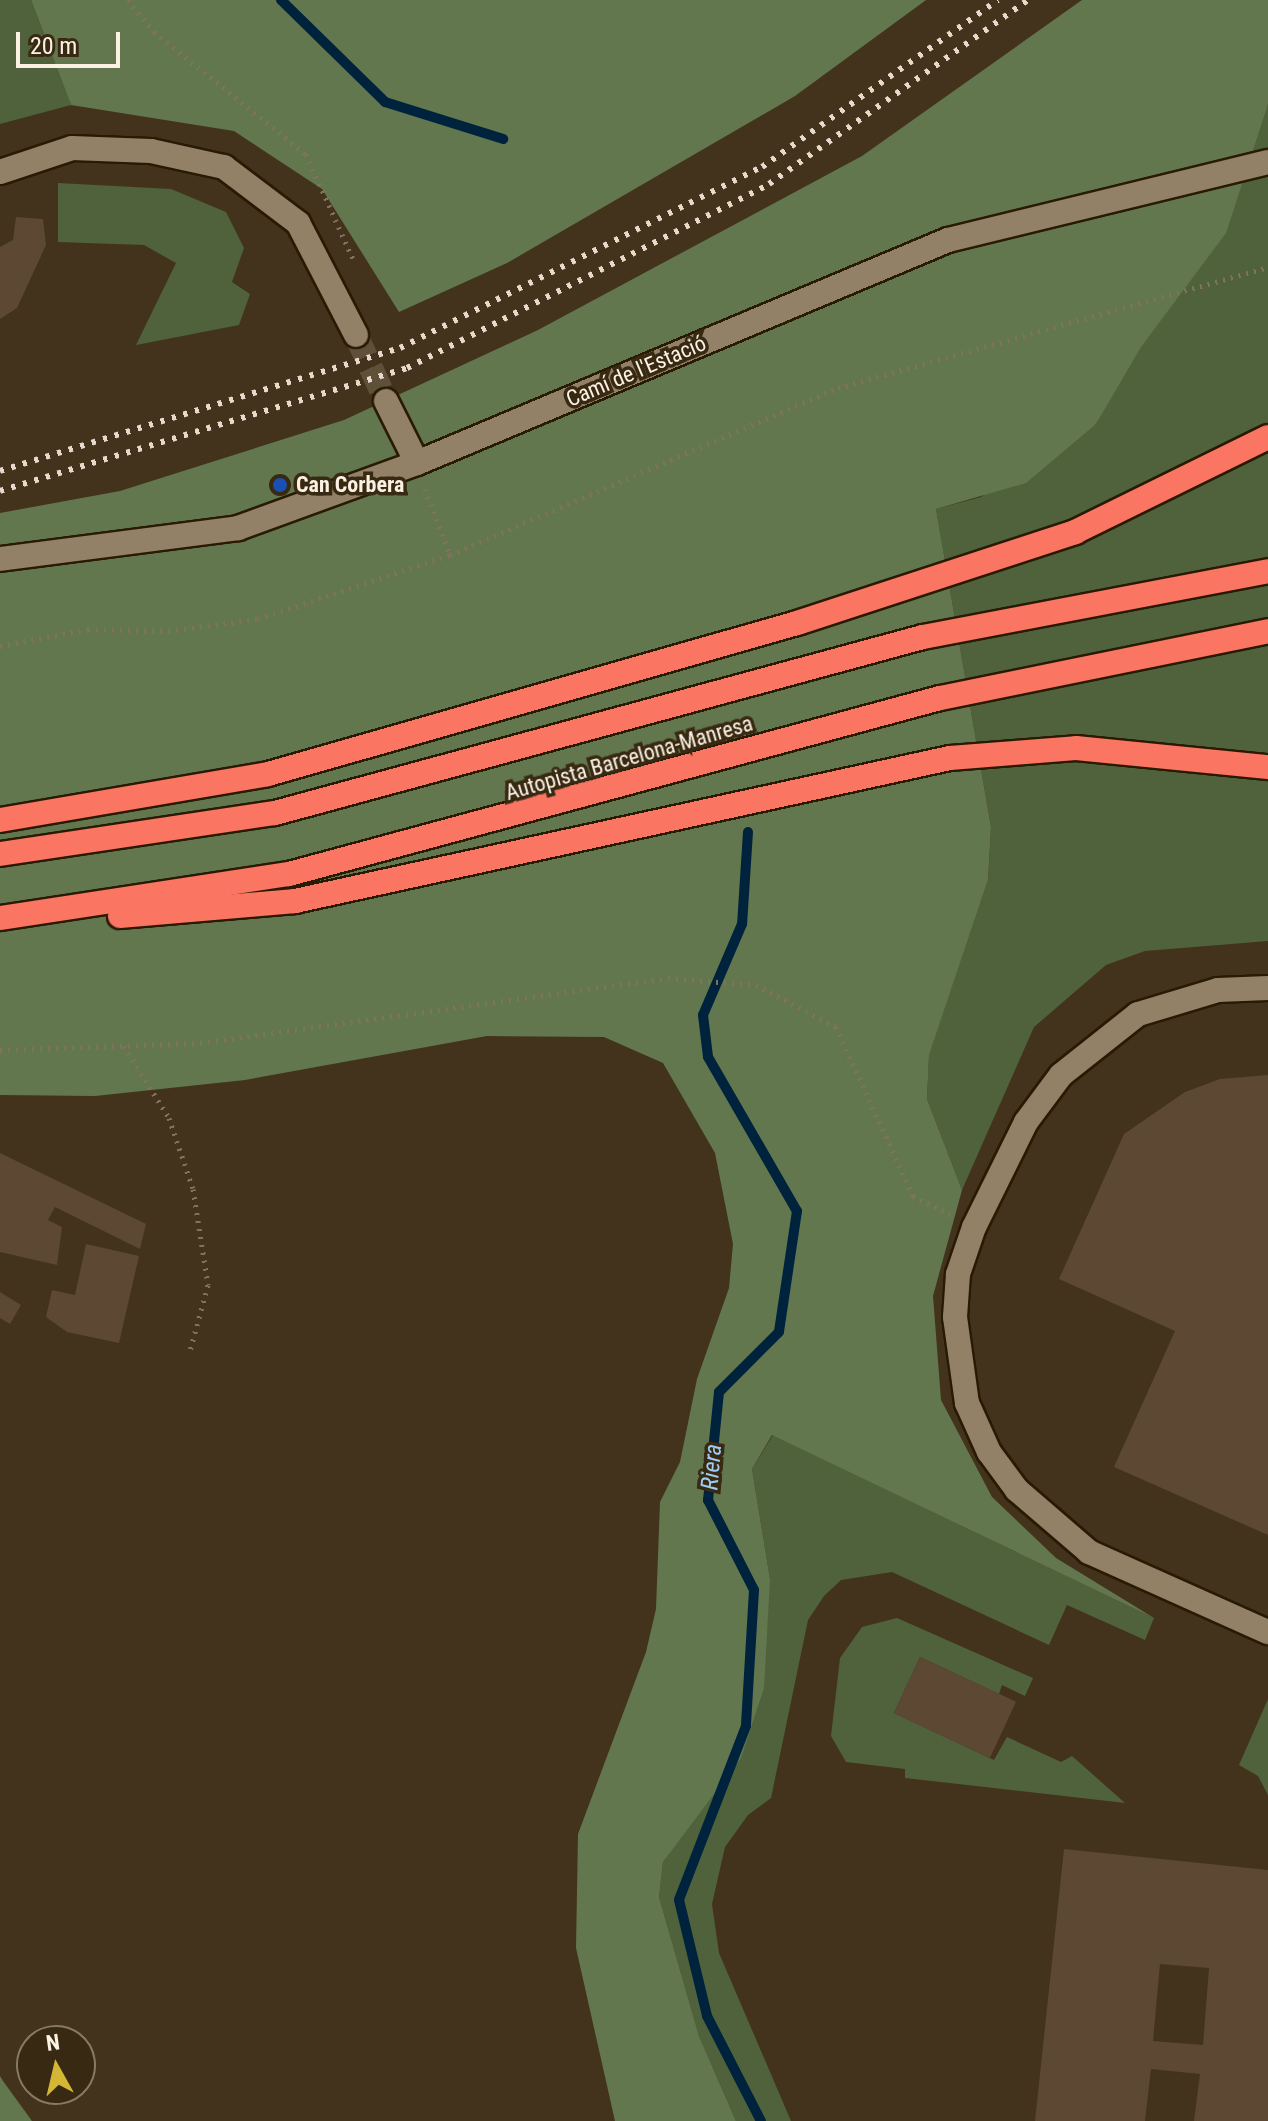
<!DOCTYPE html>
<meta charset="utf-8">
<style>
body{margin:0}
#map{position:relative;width:1268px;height:2121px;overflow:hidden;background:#43331c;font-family:"Roboto Condensed",sans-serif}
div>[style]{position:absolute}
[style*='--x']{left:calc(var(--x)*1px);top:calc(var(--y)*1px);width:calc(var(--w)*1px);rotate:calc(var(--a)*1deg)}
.green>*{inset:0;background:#4f623c}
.forest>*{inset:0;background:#63774f}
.stream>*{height:10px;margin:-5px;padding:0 5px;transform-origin:5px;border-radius:5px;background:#00233d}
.building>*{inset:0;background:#5c4833;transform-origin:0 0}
.minor-tunnel>*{height:24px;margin-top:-12px;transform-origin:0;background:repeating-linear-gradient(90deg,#5f503a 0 24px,transparent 0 36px)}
.path>*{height:5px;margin-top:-2.5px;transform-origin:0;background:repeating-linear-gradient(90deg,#80725e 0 2px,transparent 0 8px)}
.roads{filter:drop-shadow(2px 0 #291a04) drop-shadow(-2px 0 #291a04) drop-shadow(0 2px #291a04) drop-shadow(0 -2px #291a04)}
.minor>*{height:24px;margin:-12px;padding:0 12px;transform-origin:12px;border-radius:12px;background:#928067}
.highway>*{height:24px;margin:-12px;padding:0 12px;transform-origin:12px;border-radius:12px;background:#fa7562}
.rail>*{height:6px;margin-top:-3px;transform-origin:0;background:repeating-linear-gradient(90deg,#e5dacb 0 4px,transparent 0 12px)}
.dots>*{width:22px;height:22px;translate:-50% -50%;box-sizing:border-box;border:4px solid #382912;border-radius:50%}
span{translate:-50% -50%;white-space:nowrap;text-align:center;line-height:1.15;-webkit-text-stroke:7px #382912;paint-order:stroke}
.street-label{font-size:22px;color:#fcf2e4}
.poi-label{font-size:22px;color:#fcf2e4;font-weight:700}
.left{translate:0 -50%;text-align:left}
.water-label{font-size:24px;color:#9dcdf4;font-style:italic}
.north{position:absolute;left:16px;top:2025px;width:80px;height:80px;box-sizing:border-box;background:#382912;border:2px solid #867966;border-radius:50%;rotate:352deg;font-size:22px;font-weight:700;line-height:32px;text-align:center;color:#fcf2e4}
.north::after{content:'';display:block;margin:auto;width:28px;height:36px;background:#d4b635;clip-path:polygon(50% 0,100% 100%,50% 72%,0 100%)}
.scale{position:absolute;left:16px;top:32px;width:104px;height:36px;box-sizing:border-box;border:4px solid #fcf2e4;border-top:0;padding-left:10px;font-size:24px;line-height:28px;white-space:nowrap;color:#fcf2e4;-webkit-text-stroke:6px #382912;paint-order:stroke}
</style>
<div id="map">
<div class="green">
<div style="clip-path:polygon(0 0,31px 0,71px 105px,0 124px)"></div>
<div style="clip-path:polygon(1268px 104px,1268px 941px,1145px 951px,1106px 965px,1034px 1027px,962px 1190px,927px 1099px,929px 1054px,988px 880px,991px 827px,936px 509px,981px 497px,1096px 424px)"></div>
<div style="clip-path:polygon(58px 183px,171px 189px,226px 212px,244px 248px,232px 282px,250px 294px,239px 325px,136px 345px,176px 263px,144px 245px,58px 242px)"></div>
<div style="clip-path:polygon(773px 1435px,1154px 1618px,1145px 1640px,1067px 1605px,1049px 1645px,892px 1572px,841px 1580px,824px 1596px,808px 1620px,771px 1798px,748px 1815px,725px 1847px,712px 1904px,719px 1953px,791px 2121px,736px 2121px,699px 2036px,659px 1897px,663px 1862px,687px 1827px,770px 1579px,752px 1469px)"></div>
<div style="clip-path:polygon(897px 1618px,1033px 1678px,1025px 1696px,1002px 1685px,999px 1694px,920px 1657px,894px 1713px,994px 1760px,1007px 1737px,1061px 1762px,1072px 1756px,1125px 1803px,905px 1778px,905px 1769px,846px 1762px,831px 1736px,840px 1658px,862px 1627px)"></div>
<div style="clip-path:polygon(1268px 1699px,1268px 1795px,1258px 1776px,1239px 1765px)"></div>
</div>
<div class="forest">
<div style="clip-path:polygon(31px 0,926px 0,795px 96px,507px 263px,399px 312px,322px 189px,234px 131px,71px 105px)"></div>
<div style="clip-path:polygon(1082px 0,1268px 0,1268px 104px,1226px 233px,1141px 347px,1096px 424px,1026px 483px,936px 509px,991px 827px,988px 880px,929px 1055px,927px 1099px,962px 1190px,933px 1296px,941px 1400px,992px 1497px,1056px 1558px,1154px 1618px,772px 1435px,752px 1469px,770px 1579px,764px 1688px,741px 1758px,663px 1862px,659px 1897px,699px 2036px,736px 2121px,615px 2121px,576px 1948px,578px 1834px,646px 1652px,656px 1609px,660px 1502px,680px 1462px,697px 1379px,729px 1288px,733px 1244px,715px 1153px,663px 1063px,604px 1037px,487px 1036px,245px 1080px,95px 1096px,0 1095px,0 513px,120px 491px,344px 420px,538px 330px,862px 156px)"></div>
<div style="clip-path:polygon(0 2076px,3px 2081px,32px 2121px,0 2121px)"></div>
</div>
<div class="stream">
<div style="--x:281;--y:0;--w:146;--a:44.4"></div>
<div style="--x:385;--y:102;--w:124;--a:17.4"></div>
<div style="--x:748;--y:832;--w:92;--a:93.7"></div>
<div style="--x:742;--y:924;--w:99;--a:113.2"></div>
<div style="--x:703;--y:1015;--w:42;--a:83.2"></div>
<div style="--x:708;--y:1057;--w:178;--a:60"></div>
<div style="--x:797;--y:1211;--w:122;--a:98.5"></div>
<div style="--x:779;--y:1332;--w:85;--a:135"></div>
<div style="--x:719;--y:1392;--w:109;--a:95.8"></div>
<div style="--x:708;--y:1500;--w:101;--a:62.9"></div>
<div style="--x:754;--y:1590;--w:136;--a:93.4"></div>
<div style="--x:746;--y:1726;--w:186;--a:111.1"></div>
<div style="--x:679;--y:1900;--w:119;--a:76.4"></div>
<div style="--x:707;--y:2016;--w:118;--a:62.8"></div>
</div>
<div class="building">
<div style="clip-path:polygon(16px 217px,43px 219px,46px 245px,17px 308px,0 319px,0 247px,13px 240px)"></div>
<div style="clip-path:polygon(1268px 1075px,1268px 1535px,1114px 1467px,1175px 1331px,1059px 1279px,1124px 1134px,1185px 1092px,1220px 1079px)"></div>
<div style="clip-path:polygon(0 1153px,146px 1224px,140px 1249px,55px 1207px,48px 1220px,62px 1227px,57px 1265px,0 1252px)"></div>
<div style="clip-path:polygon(86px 1244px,139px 1256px,119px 1343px,67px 1332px,46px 1317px,52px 1290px,75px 1295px)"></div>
<div style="clip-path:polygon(0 1292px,21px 1305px,10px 1324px,0 1318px)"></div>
<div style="left:920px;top:1657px;width:106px;height:62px;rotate:25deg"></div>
<div style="clip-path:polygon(evenodd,1064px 1849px,1268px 1870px,1268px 2121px,1194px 2121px,1200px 2074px,1151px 2069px,1145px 2121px,1035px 2121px,1064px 1849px,1160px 1964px,1209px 1968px,1203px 2045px,1153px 2041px,1160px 1964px)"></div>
</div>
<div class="minor-tunnel">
<div style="--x:356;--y:335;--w:72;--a:65.6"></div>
</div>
<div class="path">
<div style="--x:128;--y:0;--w:41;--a:50.9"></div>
<div style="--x:154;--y:32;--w:195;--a:38.8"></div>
<div style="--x:306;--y:154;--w:115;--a:65.9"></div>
<div style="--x:425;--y:489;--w:71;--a:69.3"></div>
<div style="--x:0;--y:646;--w:90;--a:-10.9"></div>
<div style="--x:88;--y:629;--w:80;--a:1.4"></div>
<div style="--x:168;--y:631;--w:91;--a:-7.6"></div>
<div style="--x:258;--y:619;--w:202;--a:-18.4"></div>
<div style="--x:450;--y:555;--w:422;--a:-23.3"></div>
<div style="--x:838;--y:388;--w:447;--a:-15.7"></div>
<div style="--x:124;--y:1046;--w:85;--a:58"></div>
<div style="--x:169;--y:1118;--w:75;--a:71.3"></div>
<div style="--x:193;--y:1189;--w:97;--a:81.1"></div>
<div style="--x:208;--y:1285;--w:68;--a:105.3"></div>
<div style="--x:0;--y:1050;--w:200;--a:-2"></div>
<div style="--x:200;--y:1043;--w:472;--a:-7.9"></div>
<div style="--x:668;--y:978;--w:88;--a:4.5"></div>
<div style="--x:756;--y:985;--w:90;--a:27.7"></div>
<div style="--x:836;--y:1027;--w:186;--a:65.5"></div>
<div style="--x:913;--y:1196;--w:42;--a:26.6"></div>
</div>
<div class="roads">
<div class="minor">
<div style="--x:0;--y:172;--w:76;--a:-18.4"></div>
<div style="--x:72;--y:148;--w:79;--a:2.2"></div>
<div style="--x:151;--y:151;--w:75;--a:12.4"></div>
<div style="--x:224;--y:167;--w:93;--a:37.1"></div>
<div style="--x:298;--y:223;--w:126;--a:62.6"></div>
<div style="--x:386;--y:401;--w:69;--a:63.4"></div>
<div style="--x:0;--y:559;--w:240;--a:-7.4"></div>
<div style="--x:238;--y:528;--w:190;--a:-20"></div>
<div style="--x:417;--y:463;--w:576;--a:-22.78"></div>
<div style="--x:948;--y:240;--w:329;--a:-13.7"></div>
<div style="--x:1268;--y:988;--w:50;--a:177.7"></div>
<div style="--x:1218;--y:990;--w:84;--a:163.3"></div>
<div style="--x:1138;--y:1014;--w:98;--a:141.6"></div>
<div style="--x:1061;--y:1075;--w:59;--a:126.7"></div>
<div style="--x:1026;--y:1122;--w:117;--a:116.3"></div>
<div style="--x:974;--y:1227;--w:50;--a:108.8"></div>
<div style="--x:958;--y:1274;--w:43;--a:94"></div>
<div style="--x:955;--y:1317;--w:87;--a:82.1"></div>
<div style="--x:967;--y:1403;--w:54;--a:65.8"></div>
<div style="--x:989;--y:1452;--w:47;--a:53.6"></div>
<div style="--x:1017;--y:1490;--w:95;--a:40.7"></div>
<div style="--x:1089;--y:1552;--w:196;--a:24.1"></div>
</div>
<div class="highway">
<div style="--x:0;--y:820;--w:272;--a:-9.7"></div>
<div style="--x:268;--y:774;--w:550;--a:-15.93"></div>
<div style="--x:797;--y:623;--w:293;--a:-18.1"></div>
<div style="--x:1075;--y:532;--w:215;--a:-26.2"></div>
<div style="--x:0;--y:854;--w:278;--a:-8.5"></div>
<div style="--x:275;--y:813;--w:671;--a:-15.2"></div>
<div style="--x:923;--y:637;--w:351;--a:-10.8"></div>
<div style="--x:120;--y:916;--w:176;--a:-4.9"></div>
<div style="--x:295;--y:901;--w:670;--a:-12.32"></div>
<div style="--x:950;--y:758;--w:126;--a:-4.5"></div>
<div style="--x:1076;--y:748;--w:193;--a:5.7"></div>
<div style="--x:0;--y:918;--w:292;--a:-8.7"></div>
<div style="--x:289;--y:874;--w:674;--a:-15.13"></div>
<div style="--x:940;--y:698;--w:335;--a:-11.5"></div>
</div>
</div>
<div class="rail">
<div style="--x:0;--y:471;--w:418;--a:-17.1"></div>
<div style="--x:400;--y:348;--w:405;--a:-26.6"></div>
<div style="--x:762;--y:167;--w:289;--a:-35.3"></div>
<div style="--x:0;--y:491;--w:425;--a:-16.8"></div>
<div style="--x:407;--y:368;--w:406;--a:-26.9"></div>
<div style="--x:769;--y:184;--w:318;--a:-35.4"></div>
</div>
<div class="dots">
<div style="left:280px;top:485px;background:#1a4fb4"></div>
</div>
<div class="street-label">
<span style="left:636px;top:371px;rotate:-23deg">Camí de l'Estació</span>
<span style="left:629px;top:758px;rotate:-16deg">Autopista Barcelona-Manresa</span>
</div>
<div class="poi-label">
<span class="left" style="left:296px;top:485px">Can Corbera</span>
</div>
<div class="water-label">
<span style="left:712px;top:1467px;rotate:-85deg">Riera</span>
</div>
<div class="north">N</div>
<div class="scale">20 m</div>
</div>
